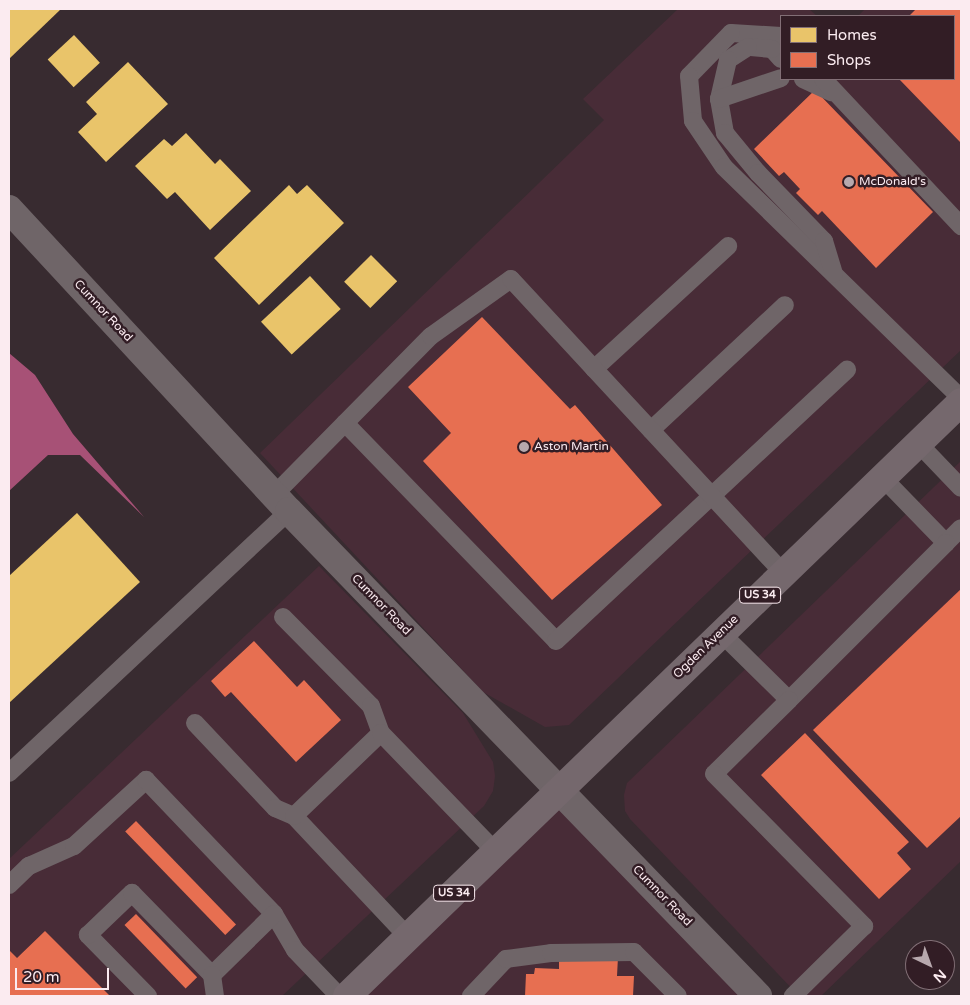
<!DOCTYPE html>
<style>
body{margin:0}
#map{position:relative;width:970px;height:1005px;overflow:hidden;background:#382b30;font-family:"Varela Round",sans-serif}
div>[style]{position:absolute}
[style*='--x']{left:calc(var(--x)*1px);top:calc(var(--y)*1px);width:calc(var(--w)*1px);rotate:calc(var(--a)*1deg)}
.built>*{inset:0;background:#482c37}
.water>*{inset:0;background:#a75176}
.homes>*{inset:0;background:#e9c46a;transform-origin:0 0}
.shops>*{inset:0;background:#e76f51;transform-origin:0 0}
.service>*{height:18px;margin:-9px;padding:0 9px;transform-origin:9px;border-radius:9px;background:#6f6568}
.minor>*{height:28px;margin:-14px;padding:0 14px;transform-origin:14px;border-radius:14px;background:#6f6568}
.primary>*{height:28px;margin:-14px;padding:0 14px;transform-origin:14px;border-radius:14px;background:#75686d}
.dots>*{width:14px;height:14px;translate:-50% -50%;box-sizing:border-box;border:2px solid #321d25;border-radius:50%}
span{translate:-50% -50%;white-space:nowrap;text-align:center;line-height:1.15;-webkit-text-stroke:5px #321d25;paint-order:stroke}
.shield-label span{padding:1px 4px;background:#321d25;border:1px solid;border-radius:4px;-webkit-text-stroke-width:0}
.shield-label{font-size:11px;color:#fbebf0;font-weight:700}
.poi-label{font-size:12px;color:#fbebf0}
.left{translate:0 -50%;text-align:left}
.street-label{font-size:12px;color:#fbebf0}
.frame{position:absolute;inset:0;border:10px solid #fbebf0;pointer-events:none}
.legend{position:absolute;left:780px;top:15px;width:175px;height:65px;box-sizing:border-box;background:#321d25;border:1px solid #826f76;margin:0;padding:6px 9px;list-style:none;font-size:15px;color:#fbebf0}
.legend li{display:flex;align-items:center;gap:10px;height:25px}
.legend b{width:25px;border:1px solid #826f76}
.north{position:absolute;left:905px;top:940px;width:50px;height:50px;box-sizing:border-box;background:#321d25;border:1px solid #826f76;border-radius:50%;rotate:138deg;font-size:14px;font-weight:700;line-height:20px;text-align:center;color:#fbebf0}
.north::after{content:'';display:block;margin:auto;width:18px;height:22px;background:#b7a8ad;clip-path:polygon(50% 0,100% 100%,50% 72%,0 100%)}
.scale{position:absolute;left:15px;top:968px;width:94px;height:22px;box-sizing:border-box;border:2px solid #fbebf0;border-top:0;padding-left:6px;font-size:15px;line-height:18px;white-space:nowrap;color:#fbebf0;-webkit-text-stroke:4px #321d25;paint-order:stroke}
</style>
<div id="map">
<div class="built">
<div style="clip-path:polygon(678px 9px,809px 9px,817px 16px,781px 16px,781px 79px,954px 79px,954px 16px,858px 16px,865px 9px,961px 9px,961px 350px,569px 725px,545px 727px,483px 692px,260px 453px,604px 120px,583px 99px)"></div>
<div style="clip-path:polygon(961px 461px,961px 861px,821px 996px,799px 996px,630px 819px,625px 811px,624px 795px,627px 783px)"></div>
<div style="clip-path:polygon(319px 566px,463px 713px,493px 762px,495px 776px,493px 791px,484px 806px,282px 996px,9px 996px,9px 859px)"></div>
<div style="clip-path:polygon(559px 775px,759px 996px,331px 996px)"></div>
</div>
<div class="water">
<div style="clip-path:polygon(9px 353px,35px 375px,73px 434px,144px 517px,80px 455px,48px 455px,9px 491px)"></div>
</div>
<div class="homes">
<div style="clip-path:polygon(9px 9px,61px 9px,9px 59px)"></div>
<div style="left:74px;top:35px;width:38px;height:36px;rotate:47deg"></div>
<div style="clip-path:polygon(128px 62px,168px 104px,106px 162px,78px 132px,97px 114px,86px 102px)"></div>
<div style="clip-path:polygon(186px 133px,215px 164px,220px 159px,251px 191px,210px 230px,175px 192px,167px 199px,135px 166px,164px 139px,172px 146px)"></div>
<div style="clip-path:polygon(289px 185px,297px 194px,307px 185px,344px 223px,259px 305px,214px 258px)"></div>
<div style="left:371px;top:255px;width:37px;height:38px;rotate:45deg"></div>
<div style="left:310px;top:276px;width:45px;height:67px;rotate:47deg"></div>
<div style="clip-path:polygon(77px 513px,140px 582px,9px 703px,9px 576px)"></div>
</div>
<div class="shops">
<div style="clip-path:polygon(916px 9px,961px 9px,961px 143px,899px 79px,954px 79px,954px 16px,909px 16px)"></div>
<div style="clip-path:polygon(815px 90px,933px 212px,876px 268px,822px 211px,818px 215px,796px 193px,800px 189px,784px 172px,779px 176px,754px 149px)"></div>
<div style="clip-path:polygon(482px 317px,570px 409px,575px 405px,662px 505px,552px 600px,423px 461px,451px 433px,408px 387px)"></div>
<div style="clip-path:polygon(961px 589px,961px 816px,927px 848px,813px 730px)"></div>
<div style="clip-path:polygon(254px 641px,297px 687px,304px 680px,341px 720px,296px 762px,231px 692px,225px 697px,211px 681px)"></div>
<div style="clip-path:polygon(805px 733px,909px 842px,897px 853px,911px 869px,879px 899px,761px 775px)"></div>
<div style="left:136px;top:821px;width:144px;height:15px;rotate:46deg"></div>
<div style="left:136px;top:914px;width:88px;height:16px;rotate:46deg"></div>
<div style="clip-path:polygon(45px 931px,110px 996px,9px 996px,9px 950px,17px 958px)"></div>
<div style="clip-path:polygon(559px 956px,618px 957px,617px 976px,634px 976px,633px 996px,525px 996px,526px 974px,534px 974px,535px 968px,559px 969px)"></div>
</div>
<div class="service">
<div style="--x:781;--y:36;--w:50;--a:-176.6"></div>
<div style="--x:731;--y:33;--w:60;--a:134.3"></div>
<div style="--x:689;--y:76;--w:45;--a:84.9"></div>
<div style="--x:693;--y:121;--w:55;--a:56"></div>
<div style="--x:724;--y:167;--w:331;--a:44.3"></div>
<div style="--x:781;--y:59;--w:13;--a:-132"></div>
<div style="--x:772;--y:49;--w:24;--a:-175"></div>
<div style="--x:748;--y:47;--w:24;--a:147"></div>
<div style="--x:728;--y:60;--w:40;--a:103"></div>
<div style="--x:719;--y:99;--w:35;--a:80"></div>
<div style="--x:725;--y:133;--w:52;--a:50.5"></div>
<div style="--x:758;--y:173;--w:95;--a:45.9"></div>
<div style="--x:824;--y:241;--w:34;--a:73"></div>
<div style="--x:803;--y:79;--w:31;--a:25"></div>
<div style="--x:823;--y:79;--w:202;--a:46.8"></div>
<div style="--x:719;--y:99;--w:65;--a:-18.7"></div>
<div style="--x:594;--y:369;--w:182;--a:-42.5"></div>
<div style="--x:345;--y:423;--w:303;--a:45.9"></div>
<div style="--x:556;--y:641;--w:398;--a:-43"></div>
<div style="--x:651;--y:430;--w:183;--a:-43"></div>
<div style="--x:918;--y:443;--w:62;--a:46.3"></div>
<div style="--x:882;--y:477;--w:92;--a:45.9"></div>
<div style="--x:946;--y:543;--w:21;--a:-45"></div>
<div style="--x:274;--y:495;--w:223;--a:-45.4"></div>
<div style="--x:431;--y:336;--w:98;--a:-35.5"></div>
<div style="--x:511;--y:279;--w:401;--a:47.2"></div>
<div style="--x:283;--y:617;--w:125;--a:45.3"></div>
<div style="--x:371;--y:706;--w:29;--a:70"></div>
<div style="--x:721;--y:633;--w:95;--a:44.6"></div>
<div style="--x:789;--y:700;--w:222;--a:-45"></div>
<div style="--x:789;--y:700;--w:105;--a:135.4"></div>
<div style="--x:714;--y:774;--w:214;--a:45.4"></div>
<div style="--x:864;--y:926;--w:100;--a:135.4"></div>
<div style="--x:195;--y:723;--w:117;--a:46.7"></div>
<div style="--x:275;--y:808;--w:21;--a:23"></div>
<div style="--x:9;--y:773;--w:383;--a:-43.1"></div>
<div style="--x:9;--y:885;--w:28;--a:-44"></div>
<div style="--x:29;--y:866;--w:49;--a:-24"></div>
<div style="--x:74;--y:846;--w:98;--a:-42.5"></div>
<div style="--x:146;--y:780;--w:185;--a:46.3"></div>
<div style="--x:274;--y:914;--w:42;--a:59.7"></div>
<div style="--x:295;--y:950;--w:64;--a:46.3"></div>
<div style="--x:408;--y:937;--w:166;--a:-133.3"></div>
<div style="--x:294;--y:816;--w:120;--a:-43.7"></div>
<div style="--x:381;--y:733;--w:165;--a:46"></div>
<div style="--x:212;--y:975;--w:87;--a:-44.5"></div>
<div style="--x:148;--y:996;--w:86;--a:-134.5"></div>
<div style="--x:88;--y:935;--w:61;--a:-43.7"></div>
<div style="--x:132;--y:893;--w:115;--a:45.7"></div>
<div style="--x:212;--y:975;--w:21;--a:82"></div>
<div style="--x:471;--y:996;--w:51;--a:-46.6"></div>
<div style="--x:506;--y:959;--w:45;--a:-7.6"></div>
<div style="--x:551;--y:953;--w:83;--a:-0.7"></div>
<div style="--x:634;--y:952;--w:62;--a:45"></div>
</div>
<div class="minor">
<div style="--x:9;--y:209;--w:412;--a:47.2"></div>
<div style="--x:289;--y:511;--w:675;--a:45.96"></div>
</div>
<div class="primary">
<div style="--x:347;--y:996;--w:854;--a:-44.05"></div>
</div>
<div class="dots">
<div style="left:849px;top:182px;background:#b7a8ad"></div>
<div style="left:524px;top:447px;background:#b7a8ad"></div>
</div>
<div class="shield-label">
<span style="left:760px;top:595px">US 34</span>
<span style="left:454px;top:893px">US 34</span>
</div>
<div class="poi-label">
<span class="left" style="left:859px;top:182px">McDonald's</span>
<span class="left" style="left:534px;top:447px">Aston Martin</span>
</div>
<div class="street-label">
<span style="left:103px;top:311px;rotate:47deg">Cumnor Road</span>
<span style="left:381px;top:605px;rotate:46deg">Cumnor Road</span>
<span style="left:706px;top:647px;rotate:-44deg">Ogden Avenue</span>
<span style="left:662px;top:896px;rotate:46deg">Cumnor Road</span>
</div>
<div class="frame"></div>
<ul class="legend">
<li><b style="height:14px;background:#e9c46a"></b>Homes</li>
<li><b style="height:14px;background:#e76f51"></b>Shops</li>
</ul>
<div class="north">N</div>
<div class="scale">20 m</div>
</div>
